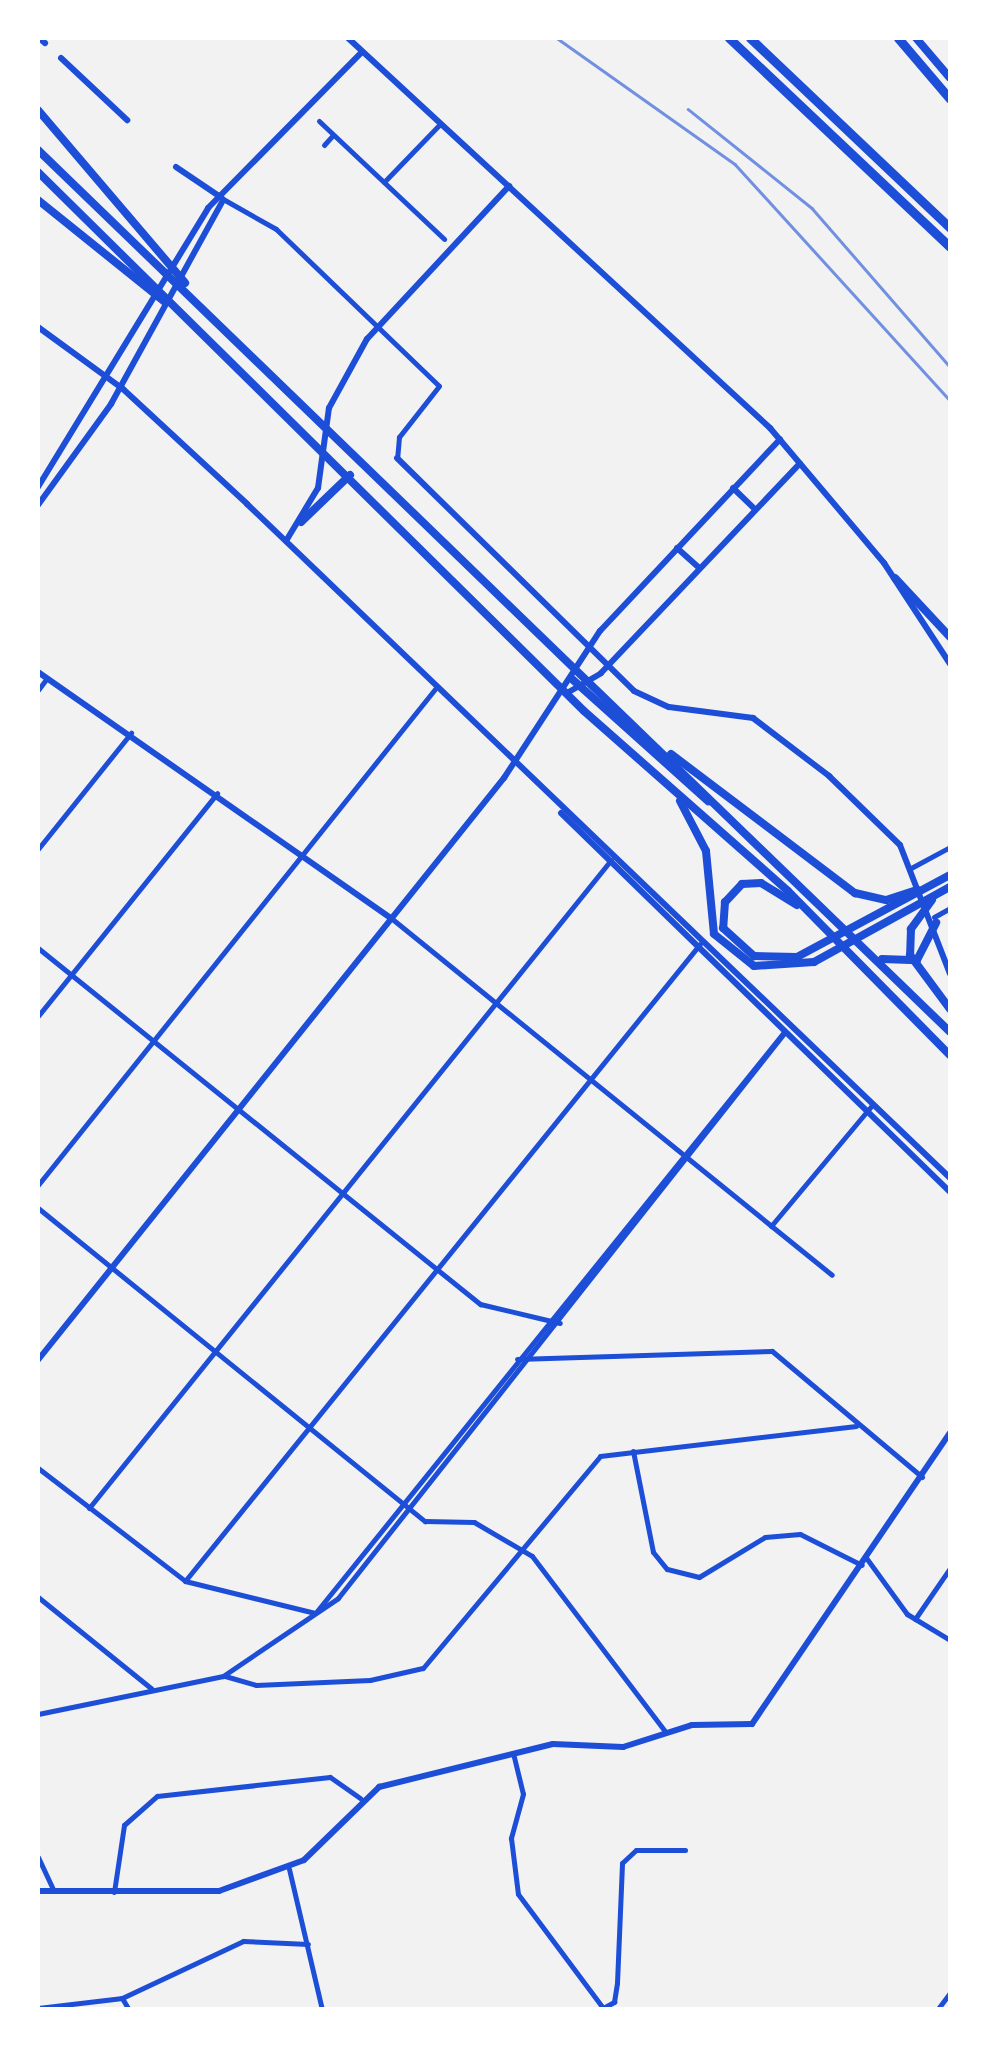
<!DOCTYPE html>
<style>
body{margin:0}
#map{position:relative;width:988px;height:2047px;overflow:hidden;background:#f2f2f2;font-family:Roboto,sans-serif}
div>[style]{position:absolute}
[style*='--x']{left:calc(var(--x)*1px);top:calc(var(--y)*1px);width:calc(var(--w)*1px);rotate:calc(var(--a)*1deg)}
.minor>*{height:5px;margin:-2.5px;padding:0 2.5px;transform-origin:2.5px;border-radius:2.5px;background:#1d4ed8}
.tertiary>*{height:6px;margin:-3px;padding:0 3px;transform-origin:3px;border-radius:3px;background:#1d4ed8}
.secondary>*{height:8px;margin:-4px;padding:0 4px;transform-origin:4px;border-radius:4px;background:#1d4ed8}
.trunk>*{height:8px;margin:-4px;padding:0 4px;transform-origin:4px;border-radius:4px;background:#1d4ed8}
.motorway>*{height:9px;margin:-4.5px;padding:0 4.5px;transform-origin:4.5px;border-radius:4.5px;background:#1d4ed8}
.rail>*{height:2.5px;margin:-1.25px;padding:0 1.25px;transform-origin:1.25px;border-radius:1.25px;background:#7290e2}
span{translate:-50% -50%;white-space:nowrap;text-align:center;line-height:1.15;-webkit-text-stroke:8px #fff;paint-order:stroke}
.frame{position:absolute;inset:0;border:40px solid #fff;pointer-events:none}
</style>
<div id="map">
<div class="minor">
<div style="--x:319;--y:121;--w:172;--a:43.3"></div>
<div style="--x:324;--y:145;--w:13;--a:-48"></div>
<div style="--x:384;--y:182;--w:81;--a:-46"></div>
<div style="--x:223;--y:199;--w:61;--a:29.5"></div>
<div style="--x:276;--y:229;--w:226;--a:43.9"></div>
<div style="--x:439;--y:386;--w:65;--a:128.1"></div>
<div style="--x:399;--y:437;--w:21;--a:95"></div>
<div style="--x:38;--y:690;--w:15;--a:-53"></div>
<div style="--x:38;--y:849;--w:149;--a:-51.3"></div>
<div style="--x:911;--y:868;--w:44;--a:-28.3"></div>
<div style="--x:934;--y:917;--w:18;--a:-29"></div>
<div style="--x:391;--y:918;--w:567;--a:38.99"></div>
<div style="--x:38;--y:948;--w:568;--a:38.85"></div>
<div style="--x:480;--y:1304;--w:82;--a:13.4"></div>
<div style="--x:38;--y:1016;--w:286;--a:-51.2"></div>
<div style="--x:38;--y:1185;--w:635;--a:-51.33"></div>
<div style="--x:38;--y:1208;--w:498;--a:39"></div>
<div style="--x:425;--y:1521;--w:49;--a:1.2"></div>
<div style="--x:474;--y:1522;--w:67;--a:30.4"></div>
<div style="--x:532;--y:1556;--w:220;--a:52.8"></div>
<div style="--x:771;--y:1226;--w:159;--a:-50.1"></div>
<div style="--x:517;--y:1359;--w:255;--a:-1.8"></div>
<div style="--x:772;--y:1351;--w:196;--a:40"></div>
<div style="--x:633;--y:1451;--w:103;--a:78.8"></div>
<div style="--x:653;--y:1552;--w:22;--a:51"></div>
<div style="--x:667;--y:1569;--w:33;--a:14"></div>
<div style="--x:699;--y:1577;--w:77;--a:-31.2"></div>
<div style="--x:765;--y:1537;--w:35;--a:-5"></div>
<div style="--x:800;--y:1534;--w:69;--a:26.6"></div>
<div style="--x:38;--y:1468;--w:185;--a:37.5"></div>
<div style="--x:185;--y:1581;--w:134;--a:13.8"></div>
<div style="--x:89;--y:1508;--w:832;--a:-51.15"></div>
<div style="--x:867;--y:1559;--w:68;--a:54"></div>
<div style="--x:907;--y:1614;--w:50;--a:31.2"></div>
<div style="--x:185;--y:1581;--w:819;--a:-51.05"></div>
<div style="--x:38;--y:1597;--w:146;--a:38.9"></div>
<div style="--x:317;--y:1611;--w:744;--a:-51.11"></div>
<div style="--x:915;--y:1619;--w:62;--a:-55.5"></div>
<div style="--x:225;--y:1676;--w:32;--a:16"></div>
<div style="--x:256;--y:1685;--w:114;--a:-2.5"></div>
<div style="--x:370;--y:1680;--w:54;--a:-12.8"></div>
<div style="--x:423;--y:1668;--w:276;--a:-50.1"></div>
<div style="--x:600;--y:1456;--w:258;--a:-6.7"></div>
<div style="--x:38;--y:1714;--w:189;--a:-11.6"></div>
<div style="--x:223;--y:1676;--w:139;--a:-34.1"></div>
<div style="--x:338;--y:1598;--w:721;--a:-51.7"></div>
<div style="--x:513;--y:1753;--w:42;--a:76.3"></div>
<div style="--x:523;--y:1794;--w:46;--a:105.3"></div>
<div style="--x:511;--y:1838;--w:56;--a:82.9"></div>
<div style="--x:518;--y:1894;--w:142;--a:53.3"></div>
<div style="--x:603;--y:2008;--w:13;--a:-29"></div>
<div style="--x:614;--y:2002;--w:19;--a:-81"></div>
<div style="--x:617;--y:1983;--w:120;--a:-87.6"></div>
<div style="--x:622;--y:1863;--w:19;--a:-43"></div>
<div style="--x:636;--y:1850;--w:49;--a:0"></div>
<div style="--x:38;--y:1857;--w:35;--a:65"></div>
<div style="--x:289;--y:1869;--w:145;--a:76.8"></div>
<div style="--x:114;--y:1892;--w:68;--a:-81.5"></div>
<div style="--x:124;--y:1825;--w:44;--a:-41.3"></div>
<div style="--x:157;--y:1796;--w:174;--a:-6.3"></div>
<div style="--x:330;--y:1777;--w:37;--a:35"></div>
<div style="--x:122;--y:1998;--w:14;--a:60"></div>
<div style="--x:38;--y:2008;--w:85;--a:-6.8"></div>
<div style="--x:122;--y:1998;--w:134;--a:-25.2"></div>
<div style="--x:243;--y:1941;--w:65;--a:2.6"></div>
<div style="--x:791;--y:2009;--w:5;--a:11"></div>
<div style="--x:937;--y:2010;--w:21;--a:-53"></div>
</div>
<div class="tertiary">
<div style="--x:39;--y:38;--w:8;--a:40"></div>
<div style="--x:348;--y:38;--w:575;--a:42.74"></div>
<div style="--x:770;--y:428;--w:177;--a:49.8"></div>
<div style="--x:884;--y:563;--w:121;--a:56.8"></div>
<div style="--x:61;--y:58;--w:91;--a:43.2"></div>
<div style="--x:176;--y:167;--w:55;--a:34"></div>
<div style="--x:38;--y:327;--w:105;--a:36.1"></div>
<div style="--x:123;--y:389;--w:169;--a:42.8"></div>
<div style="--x:247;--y:504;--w:974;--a:43.79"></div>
<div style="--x:397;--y:458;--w:332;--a:44.5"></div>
<div style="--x:634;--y:691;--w:38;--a:25"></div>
<div style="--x:669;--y:707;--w:85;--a:7.5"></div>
<div style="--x:753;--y:718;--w:96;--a:37.3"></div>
<div style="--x:829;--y:776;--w:99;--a:44.2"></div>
<div style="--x:900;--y:845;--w:138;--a:68.8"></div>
<div style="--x:38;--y:487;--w:327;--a:-58.6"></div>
<div style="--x:208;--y:208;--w:219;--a:-45.4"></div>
<div style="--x:733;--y:488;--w:30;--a:44"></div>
<div style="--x:38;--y:505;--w:125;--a:-54.1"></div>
<div style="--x:111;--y:404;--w:233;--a:-61.2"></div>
<div style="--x:286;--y:541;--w:62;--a:-58.9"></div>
<div style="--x:318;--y:488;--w:81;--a:-82.2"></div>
<div style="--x:329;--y:408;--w:79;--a:-61.2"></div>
<div style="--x:367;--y:339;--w:209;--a:-47.1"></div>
<div style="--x:677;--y:548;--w:30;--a:42"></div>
<div style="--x:38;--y:672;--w:430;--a:34.9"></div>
<div style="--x:567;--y:693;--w:39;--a:-30"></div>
<div style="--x:601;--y:673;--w:289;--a:-46.5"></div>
<div style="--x:561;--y:813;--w:543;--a:44.25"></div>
<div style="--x:38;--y:1360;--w:746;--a:-51.32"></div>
<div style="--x:504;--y:778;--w:176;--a:-56.9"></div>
<div style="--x:600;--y:631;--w:263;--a:-46.8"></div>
<div style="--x:38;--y:1891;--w:181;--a:0"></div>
<div style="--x:219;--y:1891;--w:90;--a:-20"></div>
<div style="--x:304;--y:1860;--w:105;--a:-44.2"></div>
<div style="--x:379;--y:1787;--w:179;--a:-13.9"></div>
<div style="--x:553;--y:1744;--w:70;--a:2.5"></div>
<div style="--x:623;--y:1747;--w:72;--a:-17.7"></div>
<div style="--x:692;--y:1725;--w:60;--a:-1"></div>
<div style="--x:752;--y:1724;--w:352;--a:-55.8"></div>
</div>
<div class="secondary">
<div style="--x:916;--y:38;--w:52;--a:49.6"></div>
<div style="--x:895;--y:578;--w:81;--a:47"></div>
</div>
<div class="trunk">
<div style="--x:38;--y:110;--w:227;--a:49.6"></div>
<div style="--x:38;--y:150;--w:1269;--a:44.04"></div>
<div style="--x:38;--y:172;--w:767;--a:44.63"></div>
<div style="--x:584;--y:711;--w:272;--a:41.4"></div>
<div style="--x:788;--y:891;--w:231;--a:45.4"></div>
<div style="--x:38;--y:200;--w:163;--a:38.8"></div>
<div style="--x:301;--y:522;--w:68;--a:-43.8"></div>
<div style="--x:572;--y:679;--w:183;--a:41.9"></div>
<div style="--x:671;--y:754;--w:231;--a:37.1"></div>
<div style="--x:855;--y:893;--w:32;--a:13"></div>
<div style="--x:886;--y:900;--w:33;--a:-18"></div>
<div style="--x:680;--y:801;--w:56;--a:62.5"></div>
<div style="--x:706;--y:851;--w:83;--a:84.5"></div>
<div style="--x:714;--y:934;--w:51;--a:38.7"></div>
<div style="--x:754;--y:966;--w:60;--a:-3.8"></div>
<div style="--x:814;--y:962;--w:155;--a:-28.9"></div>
<div style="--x:932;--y:900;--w:36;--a:126"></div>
<div style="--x:911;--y:929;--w:26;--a:92"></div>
<div style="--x:910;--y:955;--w:67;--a:53.5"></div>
<div style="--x:797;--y:905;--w:42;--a:-148.6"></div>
<div style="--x:761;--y:883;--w:19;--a:177"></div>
<div style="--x:742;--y:884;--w:25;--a:133"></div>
<div style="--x:725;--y:902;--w:26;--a:94"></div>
<div style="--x:723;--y:928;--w:42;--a:42.1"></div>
<div style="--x:754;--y:956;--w:43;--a:1.3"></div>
<div style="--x:797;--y:957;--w:174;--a:-28.2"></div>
<div style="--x:882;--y:959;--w:35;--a:2"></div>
<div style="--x:917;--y:960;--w:42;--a:-62.8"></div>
</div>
<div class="motorway">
<div style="--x:729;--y:38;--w:304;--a:43.4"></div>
<div style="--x:750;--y:38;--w:276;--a:43.5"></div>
<div style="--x:898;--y:38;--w:80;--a:49.6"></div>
</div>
<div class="rail">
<div style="--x:557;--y:38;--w:218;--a:35.3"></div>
<div style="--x:735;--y:164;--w:319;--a:47.7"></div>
<div style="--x:688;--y:109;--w:159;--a:38.6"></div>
<div style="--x:812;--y:208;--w:211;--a:49"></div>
</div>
<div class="frame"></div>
</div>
